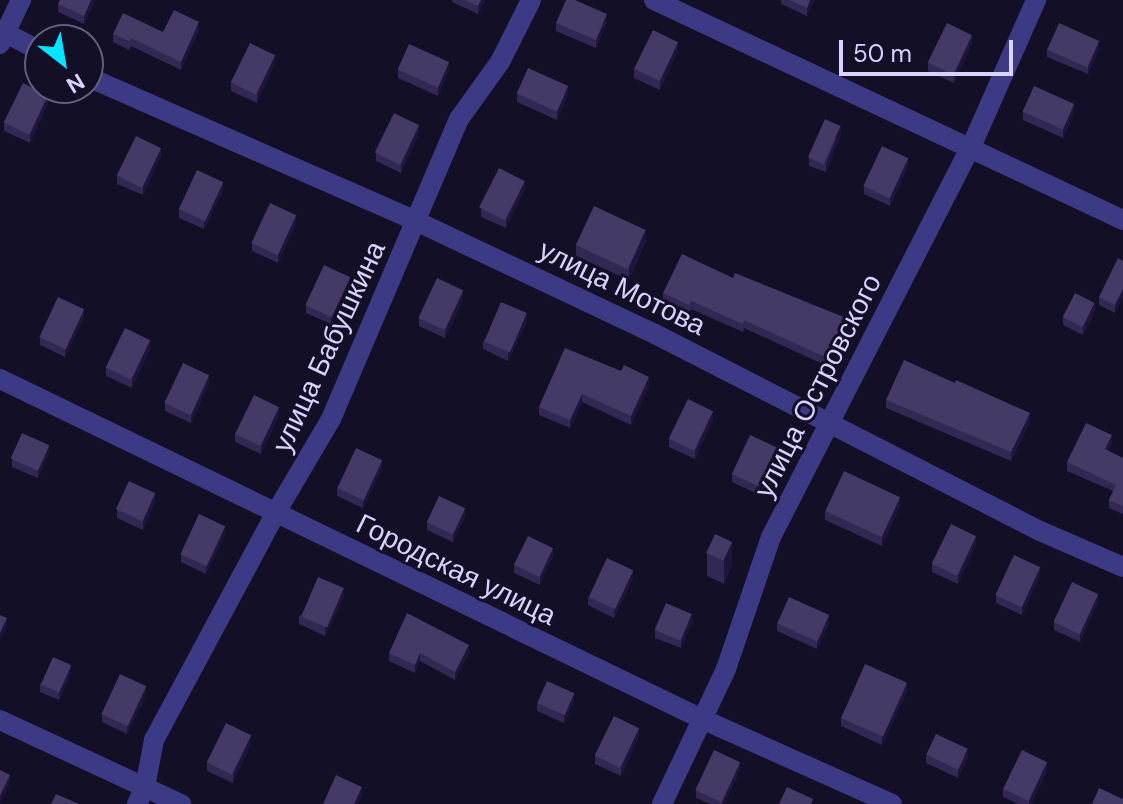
<!DOCTYPE html>
<meta charset="utf-8">
<style>
body{margin:0}
#map{position:relative;width:1123px;height:804px;overflow:hidden;background:#130f26;font-family:"DM Sans",sans-serif}
div>[style]{position:absolute}
[style*='--x']{left:calc(var(--x)*1px);top:calc(var(--y)*1px);width:calc(var(--w)*1px);rotate:calc(var(--a)*1deg)}
.minor>*{height:20px;margin:-10px;padding:0 10px;transform-origin:10px;border-radius:10px;background:#3d3a85}
.wall>*{inset:0;background:#312854}
.shaded-wall>*{inset:0;background:#1d163a}
.building>*{inset:0;background:#433a66;transform-origin:0 0}
span{translate:-50% -50%;white-space:nowrap;text-align:center;line-height:1.15;-webkit-text-stroke:6px #130f26;paint-order:stroke}
.street-label{font-size:28px;color:#d9d4ff}
.north{position:absolute;left:24px;top:24px;width:80px;height:80px;box-sizing:border-box;background:#130f26;border:2px solid #625e7d;border-radius:50%;rotate:149deg;font-size:22px;font-weight:700;line-height:32px;text-align:center;color:#d9d4ff}
.north::after{content:'';display:block;margin:auto;width:28px;height:36px;background:#00e5ff;clip-path:polygon(50% 0,100% 100%,50% 72%,0 100%)}
.scale{position:absolute;left:839px;top:40px;width:174px;height:36px;box-sizing:border-box;border:4px solid #d9d4ff;border-top:0;padding-left:10px;font-size:24px;line-height:28px;white-space:nowrap;color:#d9d4ff;-webkit-text-stroke:6px #130f26;paint-order:stroke}
</style>
<div id="map">
<div class="minor">
<div style="--x:654;--y:0;--w:518;--a:25.13"></div>
<div style="--x:0;--y:30;--w:45;--a:27.7"></div>
<div style="--x:0;--y:44;--w:49;--a:-64.5"></div>
<div style="--x:88;--y:77;--w:360;--a:23.7"></div>
<div style="--x:418;--y:222;--w:262;--a:25.3"></div>
<div style="--x:655;--y:334;--w:432;--a:27.1"></div>
<div style="--x:1040;--y:531;--w:90;--a:23.4"></div>
<div style="--x:0;--y:379;--w:780;--a:25.84"></div>
<div style="--x:702;--y:719;--w:208;--a:24.1"></div>
<div style="--x:0;--y:720;--w:200;--a:24.9"></div>
<div style="--x:137;--y:804;--w:19;--a:-65"></div>
<div style="--x:145;--y:787;--w:48;--a:-79.2"></div>
<div style="--x:154;--y:740;--w:256;--a:-61.8"></div>
<div style="--x:275;--y:514;--w:110;--a:-59.5"></div>
<div style="--x:331;--y:419;--w:326;--a:-66.9"></div>
<div style="--x:459;--y:119;--w:70;--a:-54.3"></div>
<div style="--x:500;--y:62;--w:69;--a:-63.4"></div>
<div style="--x:662;--y:804;--w:149;--a:-64.6"></div>
<div style="--x:726;--y:669;--w:139;--a:-71.2"></div>
<div style="--x:771;--y:537;--w:438;--a:-62.9"></div>
<div style="--x:971;--y:147;--w:161;--a:-66.1"></div>
</div>
<div class="wall">
<div style="clip-path:polygon(60px 0,95px 0,84px 24px,58px 12px,58px 4px)"></div>
<div style="clip-path:polygon(452px 0,485px 0,478px 14px,452px 2px)"></div>
<div style="clip-path:polygon(781px 0,814px 0,807px 16px,781px 4px)"></div>
<div style="clip-path:polygon(607px 22px,596px 48px,556px 31px,556px 23px)"></div>
<div style="clip-path:polygon(199px 30px,181px 70px,131px 46px,129px 50px,113px 42px,113px 34px)"></div>
<div style="clip-path:polygon(972px 43px,954px 83px,928px 71px,928px 63px)"></div>
<div style="clip-path:polygon(1047px 49px,1099px 49px,1088px 74px,1047px 57px)"></div>
<div style="clip-path:polygon(678px 50px,660px 90px,634px 78px,634px 69px)"></div>
<div style="clip-path:polygon(275px 63px,257px 103px,231px 91px,231px 83px)"></div>
<div style="clip-path:polygon(398px 70px,449px 70px,438px 96px,398px 78px)"></div>
<div style="clip-path:polygon(517px 94px,568px 94px,557px 120px,517px 102px)"></div>
<div style="clip-path:polygon(48px 103px,30px 143px,4px 131px,4px 123px)"></div>
<div style="clip-path:polygon(1023px 112px,1074px 112px,1063px 138px,1023px 120px)"></div>
<div style="clip-path:polygon(419px 133px,401px 173px,376px 161px,376px 153px)"></div>
<div style="clip-path:polygon(841px 134px,826px 172px,809px 166px,809px 158px)"></div>
<div style="clip-path:polygon(161px 156px,143px 195px,117px 184px,117px 176px)"></div>
<div style="clip-path:polygon(908px 166px,890px 206px,864px 194px,864px 186px)"></div>
<div style="clip-path:polygon(525px 189px,506px 228px,481px 217px,481px 208px)"></div>
<div style="clip-path:polygon(223px 190px,204px 229px,179px 218px,179px 209px)"></div>
<div style="clip-path:polygon(296px 223px,278px 263px,252px 251px,252px 243px)"></div>
<div style="clip-path:polygon(646px 241px,629px 280px,576px 256px,576px 245px)"></div>
<div style="clip-path:polygon(1123px 261px,1115px 313px,1099px 305px,1099px 297px)"></div>
<div style="clip-path:polygon(733px 278px,846px 326px,827px 366px,744px 328px,743px 332px,691px 309px,689px 314px,663px 302px,663px 293px)"></div>
<div style="clip-path:polygon(350px 285px,331px 324px,306px 313px,306px 305px)"></div>
<div style="clip-path:polygon(463px 299px,445px 338px,419px 326px,419px 318px)"></div>
<div style="clip-path:polygon(1095px 311px,1083px 335px,1063px 325px,1063px 317px)"></div>
<div style="clip-path:polygon(84px 317px,65px 357px,40px 345px,40px 337px)"></div>
<div style="clip-path:polygon(527px 321px,508px 361px,483px 349px,483px 341px)"></div>
<div style="clip-path:polygon(150px 348px,132px 388px,106px 376px,106px 368px)"></div>
<div style="clip-path:polygon(565px 348px,649px 385px,631px 425px,582px 402px,570px 428px,539px 415px,539px 407px)"></div>
<div style="clip-path:polygon(209px 383px,191px 423px,165px 411px,165px 403px)"></div>
<div style="clip-path:polygon(955px 383px,1030px 421px,1011px 461px,886px 408px,886px 400px)"></div>
<div style="clip-path:polygon(279px 415px,261px 454px,235px 442px,235px 434px)"></div>
<div style="clip-path:polygon(713px 419px,695px 459px,669px 447px,669px 439px)"></div>
<div style="clip-path:polygon(1112px 443px,1108px 451px,1123px 458px,1123px 514px,1109px 508px,1109px 500px,1113px 491px,1067px 471px,1067px 462px)"></div>
<div style="clip-path:polygon(49px 453px,38px 478px,12px 467px,12px 459px)"></div>
<div style="clip-path:polygon(776px 455px,757px 494px,732px 482px,732px 474px)"></div>
<div style="clip-path:polygon(382px 468px,363px 508px,337px 496px,337px 488px)"></div>
<div style="clip-path:polygon(155px 501px,143px 530px,117px 518px,117px 510px)"></div>
<div style="clip-path:polygon(900px 505px,882px 546px,825px 520px,825px 511px)"></div>
<div style="clip-path:polygon(465px 516px,453px 542px,427px 530px,427px 522px)"></div>
<div style="clip-path:polygon(225px 534px,206px 574px,181px 562px,181px 554px)"></div>
<div style="clip-path:polygon(976px 544px,958px 584px,932px 572px,932px 564px)"></div>
<div style="clip-path:polygon(707px 553px,732px 565px,724px 584px,707px 576px)"></div>
<div style="clip-path:polygon(553px 556px,540px 585px,514px 573px,514px 565px)"></div>
<div style="clip-path:polygon(1040px 575px,1022px 615px,996px 603px,996px 595px)"></div>
<div style="clip-path:polygon(633px 578px,614px 618px,588px 605px,588px 597px)"></div>
<div style="clip-path:polygon(344px 596px,325px 636px,299px 624px,299px 616px)"></div>
<div style="clip-path:polygon(1098px 602px,1080px 642px,1054px 630px,1054px 622px)"></div>
<div style="clip-path:polygon(692px 622px,681px 648px,655px 638px,655px 630px)"></div>
<div style="clip-path:polygon(777px 623px,829px 623px,817px 649px,777px 631px)"></div>
<div style="clip-path:polygon(389px 653px,469px 653px,455px 680px,420px 661px,415px 673px,389px 661px)"></div>
<div style="clip-path:polygon(71px 673px,59px 700px,40px 692px,40px 684px)"></div>
<div style="clip-path:polygon(907px 691px,882px 745px,841px 726px,841px 718px)"></div>
<div style="clip-path:polygon(146px 694px,127px 734px,102px 722px,102px 714px)"></div>
<div style="clip-path:polygon(574px 701px,564px 723px,537px 711px,537px 703px)"></div>
<div style="clip-path:polygon(639px 736px,621px 776px,595px 764px,595px 756px)"></div>
<div style="clip-path:polygon(251px 743px,233px 783px,207px 771px,207px 763px)"></div>
<div style="clip-path:polygon(926px 755px,968px 757px,958px 778px,926px 763px)"></div>
<div style="clip-path:polygon(740px 770px,724px 804px,710px 804px,696px 798px,696px 790px)"></div>
<div style="clip-path:polygon(1047px 770px,1031px 804px,1018px 804px,1003px 797px,1003px 789px)"></div>
</div>
<div class="shaded-wall">
<div style="clip-path:polygon(91px 0,95px 0,84px 24px,84px 16px)"></div>
<div style="clip-path:polygon(481px 0,485px 0,478px 14px,478px 6px)"></div>
<div style="clip-path:polygon(810px 0,814px 0,807px 16px,807px 8px)"></div>
<div style="clip-path:polygon(607px 14px,607px 22px,596px 48px,596px 40px)"></div>
<div style="clip-path:polygon(199px 22px,199px 30px,181px 70px,181px 62px)"></div>
<div style="clip-path:polygon(972px 35px,972px 43px,954px 83px,954px 75px)"></div>
<div style="clip-path:polygon(1099px 41px,1099px 49px,1088px 74px,1088px 66px)"></div>
<div style="clip-path:polygon(678px 42px,678px 50px,660px 90px,660px 82px)"></div>
<div style="clip-path:polygon(275px 55px,275px 63px,257px 103px,257px 94px)"></div>
<div style="clip-path:polygon(449px 62px,449px 70px,438px 96px,438px 88px)"></div>
<div style="clip-path:polygon(568px 86px,568px 94px,557px 120px,557px 112px)"></div>
<div style="clip-path:polygon(48px 95px,48px 103px,30px 143px,30px 135px)"></div>
<div style="clip-path:polygon(1074px 104px,1074px 112px,1063px 138px,1063px 129px)"></div>
<div style="clip-path:polygon(419px 125px,419px 133px,401px 173px,401px 165px)"></div>
<div style="clip-path:polygon(841px 126px,841px 134px,826px 172px,826px 164px)"></div>
<div style="clip-path:polygon(161px 148px,161px 156px,143px 195px,143px 187px)"></div>
<div style="clip-path:polygon(908px 158px,908px 166px,890px 206px,890px 198px)"></div>
<div style="clip-path:polygon(525px 181px,525px 189px,506px 228px,506px 220px)"></div>
<div style="clip-path:polygon(223px 182px,223px 190px,204px 229px,204px 221px)"></div>
<div style="clip-path:polygon(296px 215px,296px 223px,278px 263px,278px 255px)"></div>
<div style="clip-path:polygon(646px 230px,646px 241px,629px 280px,629px 268px)"></div>
<div style="clip-path:polygon(350px 277px,350px 285px,331px 324px,331px 316px)"></div>
<div style="clip-path:polygon(1123px 289px,1123px 297px,1115px 313px,1115px 305px)"></div>
<div style="clip-path:polygon(463px 290px,463px 299px,445px 338px,445px 330px)"></div>
<div style="clip-path:polygon(1095px 303px,1095px 311px,1083px 335px,1083px 327px)"></div>
<div style="clip-path:polygon(84px 309px,84px 317px,65px 357px,65px 349px)"></div>
<div style="clip-path:polygon(527px 313px,527px 321px,508px 361px,508px 353px)"></div>
<div style="clip-path:polygon(846px 318px,846px 326px,827px 366px,827px 358px)"></div>
<div style="clip-path:polygon(150px 340px,150px 348px,132px 388px,132px 379px)"></div>
<div style="clip-path:polygon(209px 375px,209px 383px,191px 423px,191px 415px)"></div>
<div style="clip-path:polygon(649px 377px,649px 385px,631px 425px,631px 416px)"></div>
<div style="clip-path:polygon(582px 394px,582px 402px,570px 428px,570px 420px)"></div>
<div style="clip-path:polygon(279px 407px,279px 415px,261px 454px,261px 446px)"></div>
<div style="clip-path:polygon(713px 411px,713px 419px,695px 459px,695px 451px)"></div>
<div style="clip-path:polygon(1030px 413px,1030px 421px,1011px 461px,1011px 452px)"></div>
<div style="clip-path:polygon(1112px 435px,1112px 443px,1105px 457px,1105px 449px)"></div>
<div style="clip-path:polygon(49px 445px,49px 453px,38px 478px,38px 470px)"></div>
<div style="clip-path:polygon(776px 447px,776px 455px,757px 494px,757px 486px)"></div>
<div style="clip-path:polygon(382px 460px,382px 468px,363px 508px,363px 500px)"></div>
<div style="clip-path:polygon(155px 493px,155px 501px,143px 530px,143px 521px)"></div>
<div style="clip-path:polygon(900px 497px,900px 505px,882px 546px,882px 537px)"></div>
<div style="clip-path:polygon(465px 508px,465px 516px,453px 542px,453px 533px)"></div>
<div style="clip-path:polygon(225px 526px,225px 534px,206px 574px,206px 566px)"></div>
<div style="clip-path:polygon(976px 536px,976px 544px,958px 584px,958px 576px)"></div>
<div style="clip-path:polygon(732px 542px,732px 565px,724px 584px,724px 561px)"></div>
<div style="clip-path:polygon(553px 548px,553px 556px,540px 585px,540px 577px)"></div>
<div style="clip-path:polygon(1040px 567px,1040px 575px,1022px 615px,1022px 607px)"></div>
<div style="clip-path:polygon(633px 570px,633px 578px,614px 618px,614px 610px)"></div>
<div style="clip-path:polygon(344px 588px,344px 596px,325px 636px,325px 628px)"></div>
<div style="clip-path:polygon(1098px 594px,1098px 602px,1080px 642px,1080px 634px)"></div>
<div style="clip-path:polygon(692px 614px,692px 622px,681px 648px,681px 640px)"></div>
<div style="clip-path:polygon(829px 615px,829px 623px,817px 649px,817px 641px)"></div>
<div style="clip-path:polygon(7px 618px,7px 626px,0 641px,0 633px)"></div>
<div style="clip-path:polygon(469px 645px,469px 653px,455px 680px,455px 672px)"></div>
<div style="clip-path:polygon(420px 653px,420px 661px,415px 673px,415px 665px)"></div>
<div style="clip-path:polygon(71px 665px,71px 673px,59px 700px,59px 692px)"></div>
<div style="clip-path:polygon(907px 683px,907px 691px,882px 745px,882px 737px)"></div>
<div style="clip-path:polygon(146px 686px,146px 694px,127px 734px,127px 726px)"></div>
<div style="clip-path:polygon(574px 693px,574px 701px,564px 723px,564px 715px)"></div>
<div style="clip-path:polygon(639px 728px,639px 736px,621px 776px,621px 768px)"></div>
<div style="clip-path:polygon(251px 735px,251px 743px,233px 783px,233px 774px)"></div>
<div style="clip-path:polygon(968px 749px,968px 757px,958px 778px,958px 770px)"></div>
<div style="clip-path:polygon(740px 762px,740px 770px,724px 804px,722px 804px,722px 801px)"></div>
<div style="clip-path:polygon(1047px 762px,1047px 770px,1031px 804px,1029px 804px,1029px 801px)"></div>
<div style="clip-path:polygon(10px 775px,10px 783px,0 804px,0 796px)"></div>
<div style="clip-path:polygon(362px 787px,362px 795px,358px 804px,354px 804px)"></div>
</div>
<div class="building">
<div style="clip-path:polygon(60px 0,91px 0,84px 16px,58px 4px)"></div>
<div style="clip-path:polygon(464px 0,481px 0,478px 6px)"></div>
<div style="clip-path:polygon(566px 0,575px 0,607px 14px,596px 40px,556px 23px)"></div>
<div style="clip-path:polygon(789px 0,810px 0,807px 8px)"></div>
<div style="clip-path:polygon(174px 10px,199px 22px,181px 62px,131px 38px,129px 41px,113px 34px,123px 13px,163px 32px)"></div>
<div style="left:947px;top:23px;width:28px;height:44px;rotate:26deg"></div>
<div style="left:1059px;top:23px;width:44px;height:29px;rotate:24deg"></div>
<div style="left:653px;top:30px;width:28px;height:43px;rotate:26deg"></div>
<div style="left:250px;top:43px;width:28px;height:44px;rotate:26deg"></div>
<div style="left:409px;top:44px;width:44px;height:28px;rotate:24deg"></div>
<div style="left:528px;top:68px;width:44px;height:28px;rotate:24deg"></div>
<div style="left:23px;top:83px;width:28px;height:44px;rotate:26deg"></div>
<div style="left:1034px;top:86px;width:44px;height:28px;rotate:24deg"></div>
<div style="left:394px;top:113px;width:28px;height:44px;rotate:26deg"></div>
<div style="left:825px;top:119px;width:17px;height:42px;rotate:24deg"></div>
<div style="left:136px;top:136px;width:28px;height:44px;rotate:26deg"></div>
<div style="left:882px;top:146px;width:29px;height:44px;rotate:25deg"></div>
<div style="left:499px;top:168px;width:29px;height:44px;rotate:27deg"></div>
<div style="left:197px;top:170px;width:29px;height:43px;rotate:25deg"></div>
<div style="left:270px;top:203px;width:29px;height:44px;rotate:25deg"></div>
<div style="left:594px;top:206px;width:57px;height:43px;rotate:25deg"></div>
<div style="clip-path:polygon(682px 254px,733px 278px,735px 273px,846px 318px,827px 358px,744px 320px,743px 324px,691px 301px,689px 305px,663px 293px)"></div>
<div style="clip-path:polygon(1118px 258px,1123px 261px,1123px 289px,1115px 305px,1099px 297px)"></div>
<div style="left:324px;top:265px;width:29px;height:44px;rotate:25deg"></div>
<div style="left:437px;top:278px;width:29px;height:44px;rotate:25deg"></div>
<div style="left:1075px;top:293px;width:22px;height:27px;rotate:27deg"></div>
<div style="left:58px;top:297px;width:29px;height:44px;rotate:25deg"></div>
<div style="left:501px;top:302px;width:28px;height:43px;rotate:23deg"></div>
<div style="left:125px;top:328px;width:28px;height:44px;rotate:26deg"></div>
<div style="clip-path:polygon(565px 348px,621px 371px,624px 365px,649px 377px,631px 416px,582px 394px,570px 420px,539px 407px)"></div>
<div style="clip-path:polygon(904px 360px,955px 383px,956px 380px,1030px 413px,1011px 452px,886px 400px)"></div>
<div style="left:183px;top:363px;width:29px;height:44px;rotate:25deg"></div>
<div style="left:254px;top:395px;width:28px;height:43px;rotate:26deg"></div>
<div style="left:688px;top:399px;width:28px;height:44px;rotate:26deg"></div>
<div style="clip-path:polygon(1086px 423px,1112px 435px,1105px 449px,1123px 458px,1123px 506px,1109px 500px,1116px 485px,1067px 462px)"></div>
<div style="left:22px;top:433px;width:30px;height:28px;rotate:24deg"></div>
<div style="left:750px;top:435px;width:29px;height:43px;rotate:25deg"></div>
<div style="left:356px;top:448px;width:29px;height:44px;rotate:25deg"></div>
<div style="left:844px;top:471px;width:62px;height:44px;rotate:25deg"></div>
<div style="left:129px;top:481px;width:29px;height:31px;rotate:25deg"></div>
<div style="left:439px;top:496px;width:29px;height:29px;rotate:25deg"></div>
<div style="left:199px;top:514px;width:29px;height:44px;rotate:25deg"></div>
<div style="left:951px;top:524px;width:28px;height:44px;rotate:26deg"></div>
<div style="left:715px;top:534px;width:19px;height:21px;rotate:25deg"></div>
<div style="left:528px;top:536px;width:28px;height:32px;rotate:26deg"></div>
<div style="left:1014px;top:555px;width:29px;height:44px;rotate:25deg"></div>
<div style="left:607px;top:558px;width:29px;height:43px;rotate:25deg"></div>
<div style="left:318px;top:577px;width:28px;height:43px;rotate:23deg"></div>
<div style="left:1072px;top:582px;width:29px;height:44px;rotate:25deg"></div>
<div style="left:789px;top:597px;width:44px;height:29px;rotate:24deg"></div>
<div style="left:666px;top:603px;width:28px;height:29px;rotate:23deg"></div>
<div style="clip-path:polygon(407px 613px,469px 645px,455px 672px,420px 653px,415px 665px,389px 653px)"></div>
<div style="clip-path:polygon(0 615px,7px 618px,0 633px)"></div>
<div style="left:53px;top:657px;width:20px;height:30px;rotate:24deg"></div>
<div style="left:865px;top:664px;width:46px;height:59px;rotate:24deg"></div>
<div style="left:120px;top:674px;width:29px;height:44px;rotate:25deg"></div>
<div style="left:547px;top:681px;width:30px;height:24px;rotate:24deg"></div>
<div style="left:614px;top:716px;width:28px;height:44px;rotate:26deg"></div>
<div style="left:226px;top:723px;width:28px;height:44px;rotate:26deg"></div>
<div style="left:936px;top:734px;width:35px;height:23px;rotate:25deg"></div>
<div style="left:714px;top:750px;width:29px;height:44px;rotate:25deg"></div>
<div style="left:1022px;top:750px;width:28px;height:43px;rotate:26deg"></div>
<div style="clip-path:polygon(0 770px,10px 775px,0 796px)"></div>
<div style="clip-path:polygon(336px 775px,362px 787px,354px 804px,323px 804px)"></div>
<div style="clip-path:polygon(787px 787px,813px 799px,811px 804px,779px 804px)"></div>
<div style="clip-path:polygon(1099px 788px,1123px 799px,1123px 804px,1092px 804px)"></div>
<div style="clip-path:polygon(56px 794px,79px 804px,51px 804px)"></div>
</div>
<div class="street-label">
<span style="left:622px;top:288px;rotate:26deg">улица Мотова</span>
<span style="left:329px;top:347px;rotate:-65deg">улица Бабушкина</span>
<span style="left:818px;top:386px;rotate:-63deg">улица Островского</span>
<span style="left:456px;top:570px;rotate:26deg">Городская улица</span>
</div>
<div class="north">N</div>
<div class="scale">50 m</div>
</div>
